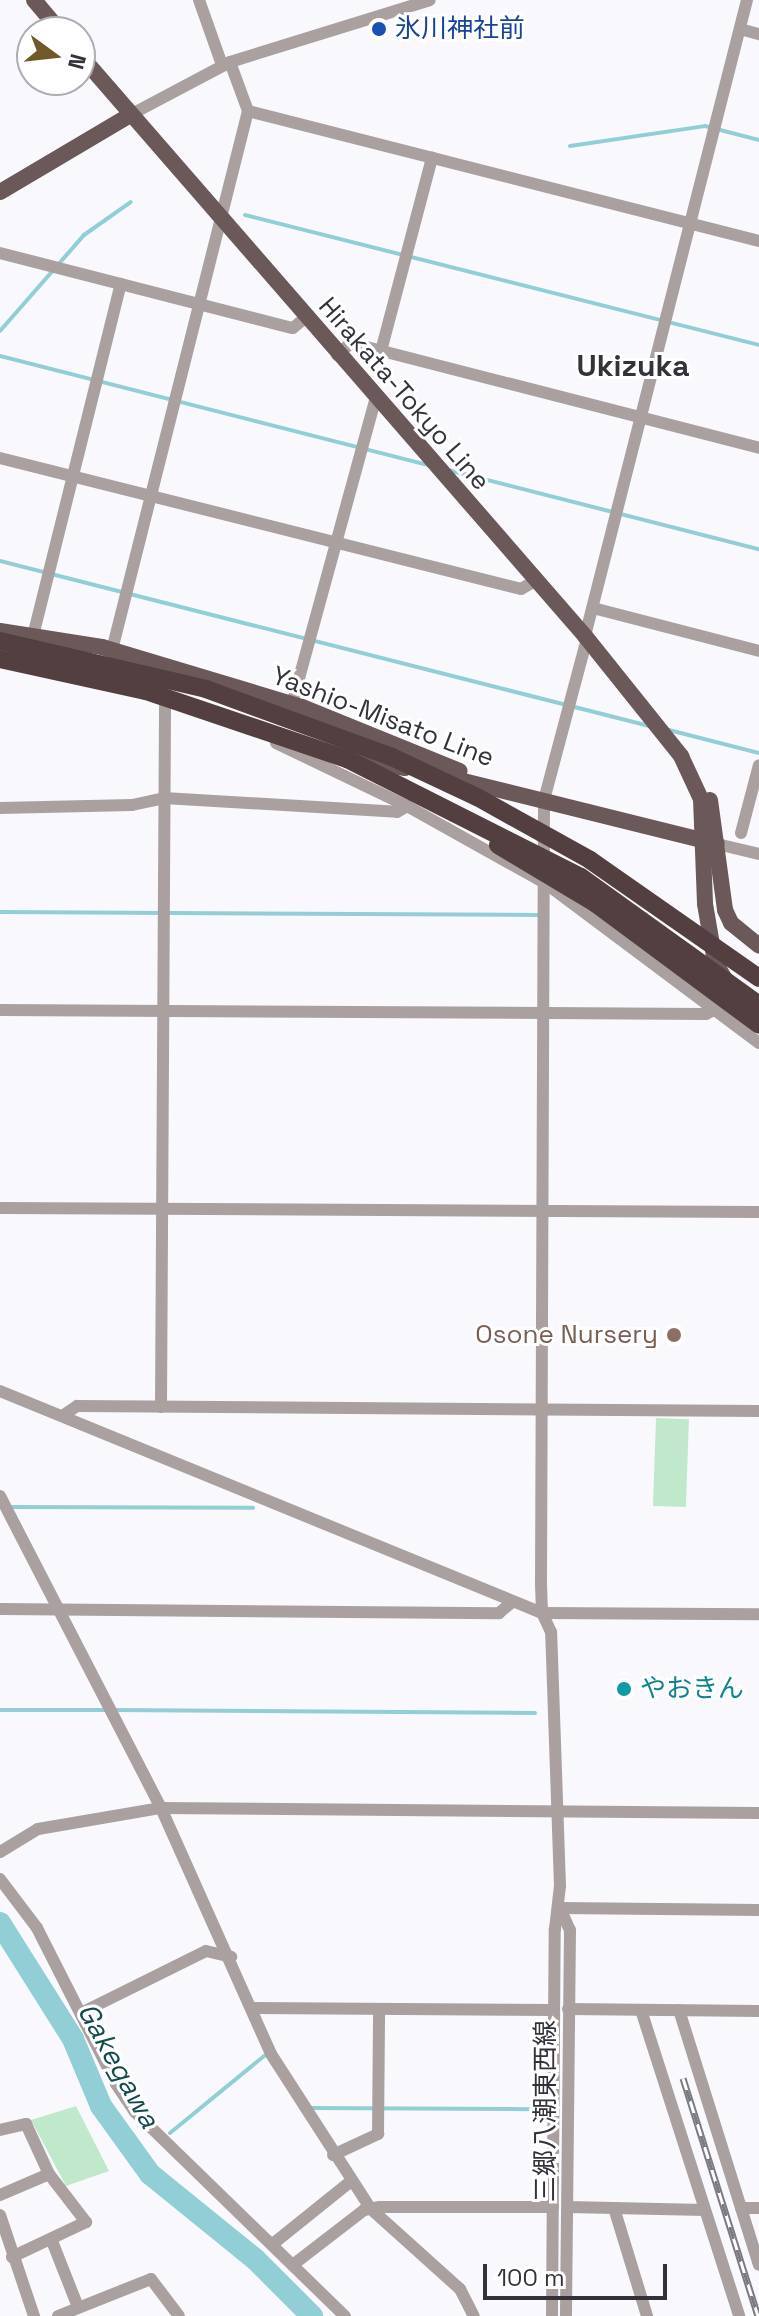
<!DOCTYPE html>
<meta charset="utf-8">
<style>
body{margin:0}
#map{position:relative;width:759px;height:2316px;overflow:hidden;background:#f9f9fd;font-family:"Space Grotesk","Noto Sans JP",sans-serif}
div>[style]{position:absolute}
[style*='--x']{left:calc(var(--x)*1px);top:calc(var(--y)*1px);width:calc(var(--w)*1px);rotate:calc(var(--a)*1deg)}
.green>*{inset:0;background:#c0e9cc;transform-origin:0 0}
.stream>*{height:4px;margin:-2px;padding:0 2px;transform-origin:2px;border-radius:2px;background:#91ced5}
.river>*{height:22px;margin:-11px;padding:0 11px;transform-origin:11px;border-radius:11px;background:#91ced5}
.minor>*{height:12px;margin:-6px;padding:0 6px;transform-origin:6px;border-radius:6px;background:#aba0a0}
.major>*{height:16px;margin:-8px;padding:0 8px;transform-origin:8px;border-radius:8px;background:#6b5859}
.highway>*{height:18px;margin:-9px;padding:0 9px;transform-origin:9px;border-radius:9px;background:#543f40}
.rail>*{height:7px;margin-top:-3.5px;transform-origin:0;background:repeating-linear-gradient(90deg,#fff 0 12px,#7b7a81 0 24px);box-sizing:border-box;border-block:2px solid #7b7a81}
.dots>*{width:22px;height:22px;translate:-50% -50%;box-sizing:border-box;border:4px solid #fff;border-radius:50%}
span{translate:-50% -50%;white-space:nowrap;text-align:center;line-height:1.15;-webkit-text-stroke:6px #fff;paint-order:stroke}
.transit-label{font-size:26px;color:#164399}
.left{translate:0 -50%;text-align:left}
.street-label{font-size:26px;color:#33323b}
.education-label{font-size:26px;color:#785e54}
.right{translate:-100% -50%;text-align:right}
.culture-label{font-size:26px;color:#0d838f}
.water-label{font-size:28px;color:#144a4f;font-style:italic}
.quarter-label{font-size:30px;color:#33323b;font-weight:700}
.north{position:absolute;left:16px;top:16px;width:80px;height:80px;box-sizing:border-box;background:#fff;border:2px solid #adadb1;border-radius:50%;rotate:105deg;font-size:22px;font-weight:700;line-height:32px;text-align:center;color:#33323b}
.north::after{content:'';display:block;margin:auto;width:28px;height:36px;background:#705828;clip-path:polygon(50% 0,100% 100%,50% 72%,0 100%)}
.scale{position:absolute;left:483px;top:2264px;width:184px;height:36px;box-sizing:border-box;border:4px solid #33323b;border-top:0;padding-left:10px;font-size:24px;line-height:28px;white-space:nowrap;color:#33323b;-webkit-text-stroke:6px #fff;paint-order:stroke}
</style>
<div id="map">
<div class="green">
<div style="left:656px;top:1418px;width:33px;height:88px;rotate:2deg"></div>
<div style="clip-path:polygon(76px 2106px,109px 2171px,66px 2186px,31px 2120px)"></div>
</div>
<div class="stream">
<div style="--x:570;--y:146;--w:136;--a:-8.4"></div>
<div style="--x:705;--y:126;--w:56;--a:14.5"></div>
<div style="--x:245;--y:215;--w:530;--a:14.19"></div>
<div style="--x:0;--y:331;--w:128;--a:-48.8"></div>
<div style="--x:84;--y:235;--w:57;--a:-35.1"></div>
<div style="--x:0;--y:356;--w:442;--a:14.3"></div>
<div style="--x:448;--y:470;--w:321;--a:14.3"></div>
<div style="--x:0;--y:561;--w:670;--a:14.26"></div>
<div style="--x:669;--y:730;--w:93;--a:14.3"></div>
<div style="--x:0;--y:912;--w:538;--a:0.32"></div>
<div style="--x:8;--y:1507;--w:245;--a:0.2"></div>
<div style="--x:0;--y:1710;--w:106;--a:0"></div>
<div style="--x:114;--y:1710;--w:421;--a:0.4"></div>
<div style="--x:310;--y:2108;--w:221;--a:0.3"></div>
<div style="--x:170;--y:2133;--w:122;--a:-39.3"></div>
</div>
<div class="river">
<div style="--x:0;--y:1923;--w:137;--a:57.8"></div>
<div style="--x:73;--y:2039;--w:73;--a:67.3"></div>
<div style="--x:101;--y:2106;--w:84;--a:54.2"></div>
<div style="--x:150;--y:2174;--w:135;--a:39"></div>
<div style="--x:255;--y:2259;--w:81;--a:45"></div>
</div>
<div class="minor">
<div style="--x:199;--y:0;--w:69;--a:70.5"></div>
<div style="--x:740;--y:29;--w:20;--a:15"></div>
<div style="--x:248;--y:111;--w:527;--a:14.27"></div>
<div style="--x:130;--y:115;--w:113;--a:-27.9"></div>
<div style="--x:230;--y:62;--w:209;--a:-17.2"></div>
<div style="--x:0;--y:253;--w:302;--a:14.4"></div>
<div style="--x:293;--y:328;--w:16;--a:-40"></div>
<div style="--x:381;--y:351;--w:200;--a:-75.2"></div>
<div style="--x:337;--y:355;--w:18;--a:-41"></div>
<div style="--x:351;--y:343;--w:421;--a:14.4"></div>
<div style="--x:0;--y:458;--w:537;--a:14.11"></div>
<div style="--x:521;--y:589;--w:16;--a:-30"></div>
<div style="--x:593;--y:608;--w:171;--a:14.5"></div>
<div style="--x:33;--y:636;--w:363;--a:-76"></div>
<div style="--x:585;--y:636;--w:656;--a:-75.71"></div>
<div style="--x:112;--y:650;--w:556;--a:-75.84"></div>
<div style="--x:248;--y:111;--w:52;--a:-110.2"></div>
<div style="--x:292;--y:704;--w:318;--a:-74.7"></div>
<div style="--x:276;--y:743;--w:145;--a:25.7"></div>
<div style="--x:407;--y:806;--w:158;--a:29.2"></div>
<div style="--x:545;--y:883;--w:267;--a:36.8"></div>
<div style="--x:0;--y:808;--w:132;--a:-1.3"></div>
<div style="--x:132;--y:805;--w:33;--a:-12"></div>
<div style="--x:164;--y:798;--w:233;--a:3.4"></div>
<div style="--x:397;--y:812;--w:12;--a:-31"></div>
<div style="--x:741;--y:833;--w:70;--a:-75.2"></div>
<div style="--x:717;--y:844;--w:43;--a:13.4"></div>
<div style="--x:0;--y:1010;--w:706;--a:0.32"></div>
<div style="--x:706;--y:1014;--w:11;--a:-27"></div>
<div style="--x:0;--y:1208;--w:759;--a:0.3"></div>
<div style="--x:0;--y:1391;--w:586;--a:22.27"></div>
<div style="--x:542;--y:1613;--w:217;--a:0.3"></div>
<div style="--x:161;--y:1407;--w:701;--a:-89.67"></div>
<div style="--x:64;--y:1415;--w:16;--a:-35"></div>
<div style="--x:77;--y:1406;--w:682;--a:0.42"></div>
<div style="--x:0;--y:1496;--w:351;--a:62.7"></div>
<div style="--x:161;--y:1808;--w:269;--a:65.9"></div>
<div style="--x:271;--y:2054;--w:184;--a:57.2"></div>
<div style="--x:371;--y:2209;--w:120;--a:42"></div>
<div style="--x:460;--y:2289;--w:30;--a:63"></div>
<div style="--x:0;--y:1609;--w:499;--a:0.5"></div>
<div style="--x:499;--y:1613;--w:17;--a:-40"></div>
<div style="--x:0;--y:1852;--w:44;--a:-31.2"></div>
<div style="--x:38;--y:1829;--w:125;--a:-9.7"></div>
<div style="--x:161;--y:1808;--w:598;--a:0.48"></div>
<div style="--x:0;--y:1879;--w:61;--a:52.9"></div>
<div style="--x:37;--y:1928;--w:175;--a:63.1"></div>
<div style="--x:116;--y:2084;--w:34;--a:56"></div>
<div style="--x:135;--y:2112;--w:293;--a:44.2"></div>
<div style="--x:560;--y:1908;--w:24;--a:66"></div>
<div style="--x:570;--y:1930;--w:386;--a:90.6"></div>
<div style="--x:560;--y:1908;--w:199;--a:0.6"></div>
<div style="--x:253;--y:2008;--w:301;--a:0.4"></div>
<div style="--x:568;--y:2009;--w:191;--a:0.6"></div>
<div style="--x:641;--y:2010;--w:321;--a:72.2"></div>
<div style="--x:679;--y:2010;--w:267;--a:72.6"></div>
<div style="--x:83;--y:2012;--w:137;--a:-26.4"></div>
<div style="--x:206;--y:1951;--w:26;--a:13"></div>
<div style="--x:0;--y:2130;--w:27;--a:-13"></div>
<div style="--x:26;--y:2124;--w:55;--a:65.3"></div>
<div style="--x:49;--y:2174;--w:61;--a:52.4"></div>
<div style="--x:86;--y:2222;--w:82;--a:154.7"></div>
<div style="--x:333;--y:2155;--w:50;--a:-25"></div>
<div style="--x:378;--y:2134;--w:125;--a:-89.5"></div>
<div style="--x:0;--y:2195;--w:53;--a:-23.2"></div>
<div style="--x:568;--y:2207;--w:137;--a:1.3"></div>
<div style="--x:614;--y:2208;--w:113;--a:73"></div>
<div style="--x:741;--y:2208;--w:18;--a:0"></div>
<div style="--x:0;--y:2215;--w:107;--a:71.4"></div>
<div style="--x:52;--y:2241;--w:71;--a:68.5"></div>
<div style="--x:274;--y:2243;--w:99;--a:-38.8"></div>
<div style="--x:294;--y:2264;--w:88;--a:-37.6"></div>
<div style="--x:364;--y:2210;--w:16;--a:-11"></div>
<div style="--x:380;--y:2207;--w:173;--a:0"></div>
<div style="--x:58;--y:2316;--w:100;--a:-21.7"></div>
<div style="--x:151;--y:2279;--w:46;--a:52.9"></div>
<div style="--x:552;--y:2316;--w:387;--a:-89.6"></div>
<div style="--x:555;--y:1929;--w:43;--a:-83.4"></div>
<div style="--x:560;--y:1886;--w:254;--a:-92"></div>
<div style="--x:551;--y:1632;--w:21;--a:-115"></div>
<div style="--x:542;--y:1613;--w:29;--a:-92"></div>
<div style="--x:541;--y:1584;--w:784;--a:-89.78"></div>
<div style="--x:544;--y:800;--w:168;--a:-75.1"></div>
</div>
<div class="major">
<div style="--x:34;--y:0;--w:42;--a:49.8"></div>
<div style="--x:80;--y:55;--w:770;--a:49"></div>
<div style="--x:585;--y:636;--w:154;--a:51.3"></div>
<div style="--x:681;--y:756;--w:47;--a:65.1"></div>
<div style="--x:701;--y:799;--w:105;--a:87.8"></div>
<div style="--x:705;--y:904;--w:59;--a:80.2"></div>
<div style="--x:715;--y:962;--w:20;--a:60"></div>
<div style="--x:0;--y:192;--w:151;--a:-30.6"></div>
<div style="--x:0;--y:631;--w:103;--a:8.9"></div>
<div style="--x:102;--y:647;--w:209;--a:16.7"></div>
<div style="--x:302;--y:707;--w:170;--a:22.1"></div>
<div style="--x:353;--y:758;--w:53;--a:10.9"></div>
<div style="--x:439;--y:775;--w:286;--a:13.9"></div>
<div style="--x:710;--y:800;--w:111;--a:82.2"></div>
<div style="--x:725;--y:910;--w:14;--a:65"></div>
<div style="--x:731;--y:923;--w:36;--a:39"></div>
</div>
<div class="highway">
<div style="--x:0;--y:641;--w:212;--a:13.1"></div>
<div style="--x:206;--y:689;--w:198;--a:20.1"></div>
<div style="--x:392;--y:757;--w:94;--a:25.2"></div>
<div style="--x:477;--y:797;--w:129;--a:29.1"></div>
<div style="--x:590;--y:860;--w:206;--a:34.9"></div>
<div style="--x:0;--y:659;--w:149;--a:12.4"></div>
<div style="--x:146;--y:691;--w:212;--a:18.7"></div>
<div style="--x:347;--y:759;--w:262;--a:26.8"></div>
<div style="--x:581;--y:877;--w:219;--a:35.7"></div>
<div style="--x:498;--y:845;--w:113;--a:30.9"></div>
<div style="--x:595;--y:903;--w:204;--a:36.6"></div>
</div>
<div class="rail">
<div style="--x:683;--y:2078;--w:250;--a:72.5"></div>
</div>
<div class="dots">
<div style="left:379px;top:29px;background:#1a4fb4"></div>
<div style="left:674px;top:1335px;background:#8d6e63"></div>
<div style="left:624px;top:1689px;background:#0f9aa8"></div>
</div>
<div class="transit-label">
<span class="left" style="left:395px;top:29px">氷川神社前</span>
</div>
<div class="street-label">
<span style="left:404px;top:394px;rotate:49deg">Hirakata-Tokyo Line</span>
<span style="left:383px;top:717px;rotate:21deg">Yashio-Misato Line</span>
<span style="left:546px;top:2111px;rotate:-90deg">三郷八潮東西線</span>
</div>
<div class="education-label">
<span class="right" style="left:658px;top:1335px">Osone Nursery</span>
</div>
<div class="culture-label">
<span class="left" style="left:640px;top:1689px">やおきん</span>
</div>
<div class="water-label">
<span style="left:119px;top:2065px;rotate:61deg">Gakegawa</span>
</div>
<div class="quarter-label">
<span style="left:633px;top:366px">Ukizuka</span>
</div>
<div class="north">N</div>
<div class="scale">100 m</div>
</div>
